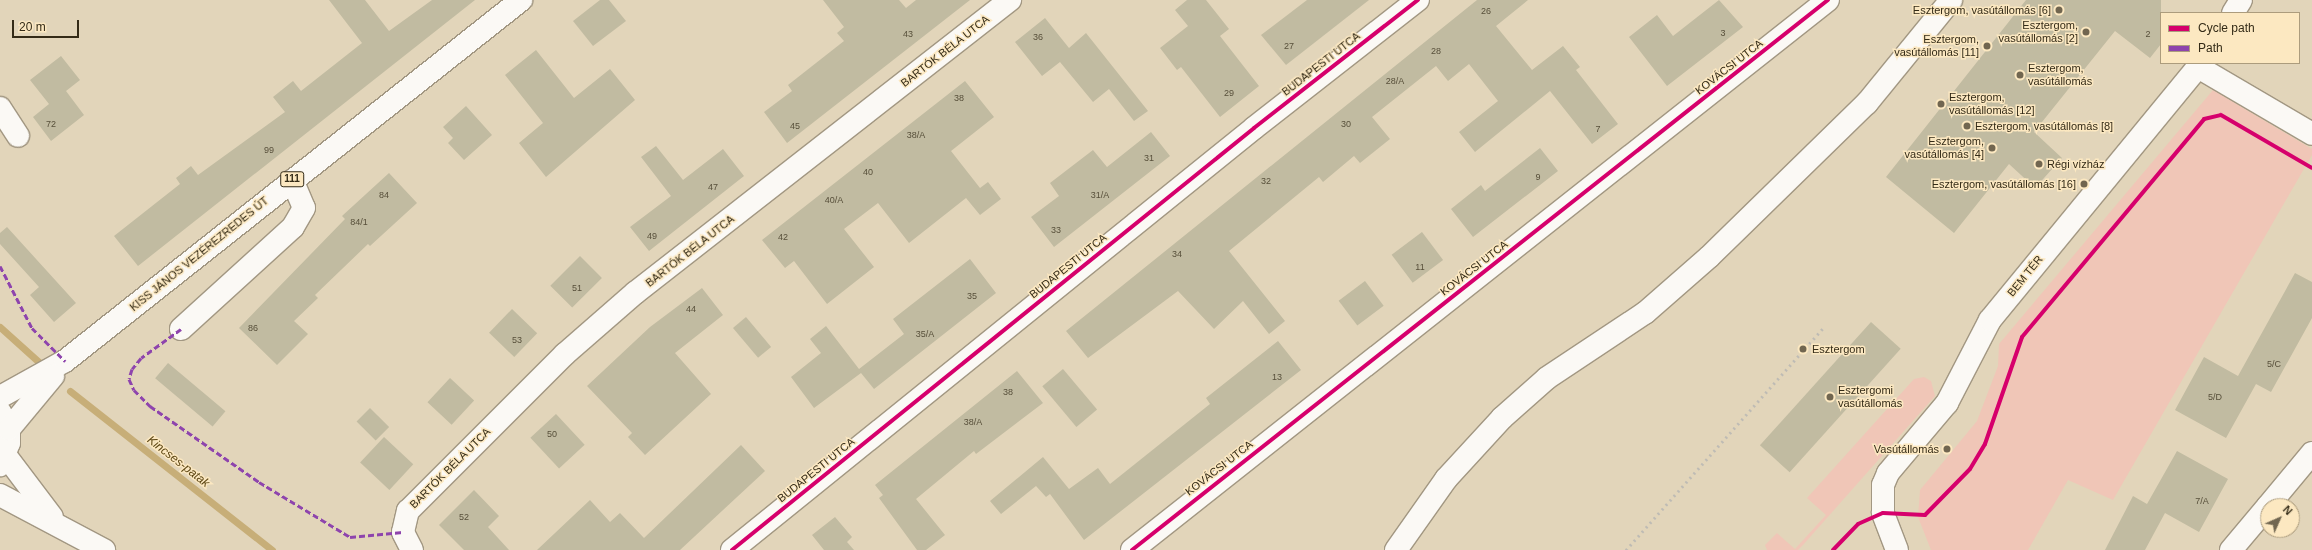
<!DOCTYPE html>
<meta charset="utf-8">
<style>
body{margin:0}
#map{position:relative;width:2312px;height:550px;overflow:hidden;background:#e2d5ba;font-family:Arial,sans-serif}
div>[style]{position:absolute}
[style*='--x']{left:calc(var(--x)*1px);top:calc(var(--y)*1px);width:calc(var(--w)*1px);rotate:calc(var(--a)*1deg)}
.green>*{inset:0;background:#f0c6b7}
.stream>*{height:7px;margin:-3.5px;padding:0 3.5px;transform-origin:3.5px;border-radius:3.5px;background:#c7ae78}
.building>*{inset:0;background:#c1bba1;transform-origin:0 0}
.roads{filter:drop-shadow(1px 0 #a29782) drop-shadow(-1px 0 #a29782) drop-shadow(0 1px #a29782) drop-shadow(0 -1px #a29782)}
.minor>*{height:22px;margin:-11px;padding:0 11px;transform-origin:11px;border-radius:11px;background:#fbf9f5}
.major>*{height:22px;margin:-11px;padding:0 11px;transform-origin:11px;border-radius:11px;background:#fbf9f5}
.rail>*{height:3px;margin-top:-1.5px;transform-origin:0;background:repeating-linear-gradient(90deg,#bebbb4 0 2px,transparent 0 6px)}
.quiet>*{height:3px;margin-top:-1.5px;transform-origin:0;background:repeating-linear-gradient(90deg,#8e44ad 0 6px,transparent 0 9px)}
.cycleway>*{height:4px;margin:-2px;padding:0 2px;transform-origin:2px;border-radius:2px;background:#d6006c}
.dots>*{width:11px;height:11px;translate:-50% -50%;box-sizing:border-box;border:2px solid #fce8c1;border-radius:50%}
span{translate:-50% -50%;white-space:nowrap;text-align:center;line-height:1.15;-webkit-text-stroke:3px #fce8c1;paint-order:stroke}
.number-label{font-size:9px;color:#574f3a}
.number-label span{-webkit-text-stroke-width:0}
.shield-label span{padding:1px 3px;background:#fce8c1;border:1px solid;border-radius:3px;-webkit-text-stroke-width:0}
.shield-label{font-size:10px;color:#342b17;font-weight:700}
.poi-label{font-size:11px;color:#342b17}
.right{translate:-100% -50%;text-align:right}
.left{translate:0 -50%;text-align:left}
.street-label{font-size:11px;color:#342b17}
.water-label{font-size:12px;color:#5d4714;font-style:italic}
.legend{position:absolute;left:2160px;top:12px;width:140px;height:52px;box-sizing:border-box;background:#fce8c1;border:1px solid #ac9c7d;margin:0;padding:5px 7px;list-style:none;font-size:12px;color:#342b17}
.legend li{display:flex;align-items:center;gap:8px;height:20px}
.legend b{width:20px;border:1px solid #ac9c7d}
.north{position:absolute;left:2260px;top:498px;width:40px;height:40px;box-sizing:border-box;background:#fce8c1;border:1px solid #ac9c7d;border-radius:50%;rotate:45deg;font-size:11px;font-weight:700;line-height:16px;text-align:center;color:#342b17}
.north::after{content:'';display:block;margin:auto;width:14px;height:18px;background:#716650;clip-path:polygon(50% 0,100% 100%,50% 72%,0 100%)}
.scale{position:absolute;left:12px;top:20px;width:67px;height:18px;box-sizing:border-box;border:2px solid #342b17;border-top:0;padding-left:5px;font-size:12px;line-height:14px;white-space:nowrap;color:#342b17;-webkit-text-stroke:3px #fce8c1;paint-order:stroke}
</style>
<div id="map">
<div class="green">
<div style="clip-path:polygon(2213px 90px,2312px 149px,2312px 155px,2113px 500px,2068px 480px,2028px 550px,1931px 550px,1918px 517px,1920px 490px,1977px 421px,1998px 366px,1999px 344px)"></div>
<div style="clip-path:polygon(1924px 377px,1931px 381px,1935px 396px,1803px 545px,1798px 550px,1767px 550px,1765px 545px,1777px 533px,1795px 549px,1826px 515px,1807px 498px,1914px 379px)"></div>
</div>
<div class="stream">
<div style="--x:0;--y:327;--w:57;--a:42.1"></div>
<div style="--x:70;--y:391;--w:257;--a:38.2"></div>
</div>
<div class="building">
<div style="clip-path:polygon(329px 0,365px 0,389px 31px,432px 0,475px 0,138px 266px,114px 236px,180px 184px,176px 178px,191px 166px,198px 175px,285px 112px,273px 97px,293px 81px,301px 91px,362px 43px)"></div>
<div style="clip-path:polygon(600px 0,609px 0,626px 21px,593px 46px,573px 21px)"></div>
<div style="clip-path:polygon(823px 0,899px 0,906px 8px,916px 0,970px 0,787px 143px,764px 112px,792px 91px,788px 85px,844px 41px,837px 33px,844px 27px)"></div>
<div style="clip-path:polygon(1187px 0,1206px 0,1229px 29px,1220px 36px,1259px 86px,1220px 117px,1181px 67px,1177px 70px,1160px 48px,1188px 26px,1175px 10px)"></div>
<div style="clip-path:polygon(1307px 0,1369px 0,1286px 65px,1261px 35px)"></div>
<div style="clip-path:polygon(1477px 0,1528px 0,1496px 26px,1532px 70px,1563px 46px,1580px 67px,1576px 70px,1618px 124px,1592px 144px,1550px 91px,1475px 152px,1459px 132px,1498px 101px,1469px 64px,1448px 81px,1436px 66px,1372px 117px,1390px 139px,1360px 163px,1354px 156px,1323px 182px,1319px 177px,1229px 251px,1285px 321px,1269px 334px,1243px 301px,1214px 329px,1178px 291px,1088px 358px,1066px 331px)"></div>
<div style="clip-path:polygon(1719px 0,1743px 27px,1667px 86px,1629px 37px,1657px 15px,1673px 36px)"></div>
<div style="clip-path:polygon(2026px 0,2161px 0,2161px 44px,2150px 58px,2115px 31px,2034px 132px,2062px 158px,2035px 188px,2009px 164px,1954px 233px,1886px 177px)"></div>
<div style="clip-path:polygon(1045px 18px,1069px 48px,1086px 33px,1148px 111px,1134px 121px,1109px 89px,1093px 102px,1060px 62px,1042px 76px,1015px 42px)"></div>
<div style="clip-path:polygon(536px 50px,574px 98px,610px 69px,635px 100px,546px 177px,519px 143px,543px 123px,505px 75px)"></div>
<div style="clip-path:polygon(61px 56px,80px 80px,66px 91px,84px 115px,51px 141px,33px 117px,49px 104px,30px 80px)"></div>
<div style="clip-path:polygon(965px 81px,994px 117px,951px 151px,980px 188px,988px 182px,1001px 199px,980px 215px,966px 198px,909px 243px,878px 203px,844px 229px,874px 267px,827px 304px,794px 261px,785px 268px,762px 240px)"></div>
<div style="clip-path:polygon(466px 106px,492px 135px,464px 160px,448px 143px,453px 138px,443px 127px)"></div>
<div style="clip-path:polygon(1151px 132px,1170px 156px,1054px 247px,1031px 217px,1059px 196px,1050px 183px,1093px 150px,1107px 167px)"></div>
<div style="clip-path:polygon(656px 146px,683px 180px,723px 149px,744px 176px,649px 251px,630px 227px,671px 196px,641px 157px)"></div>
<div style="clip-path:polygon(1540px 148px,1558px 171px,1473px 237px,1451px 209px,1481px 185px,1485px 191px)"></div>
<div style="clip-path:polygon(389px 173px,417px 203px,370px 246px,368px 244px,315px 295px,318px 298px,294px 321px,308px 334px,277px 365px,239px 328px,345px 219px,342px 216px)"></div>
<div style="clip-path:polygon(7px 227px,76px 303px,54px 322px,30px 295px,39px 287px,0 244px,0 233px)"></div>
<div style="left:1422px;top:232px;width:35px;height:38px;rotate:53deg"></div>
<div style="left:580px;top:256px;width:31px;height:42px;rotate:45deg"></div>
<div style="clip-path:polygon(970px 259px,996px 293px,874px 389px,861px 373px,814px 408px,791px 377px,821px 353px,810px 339px,826px 326px,859px 369px,904px 334px,893px 319px)"></div>
<div style="clip-path:polygon(2295px 273px,2312px 282px,2312px 318px,2271px 392px,2256px 384px,2226px 438px,2175px 410px,2204px 357px,2238px 376px)"></div>
<div style="left:1365px;top:281px;width:31px;height:33px;rotate:53deg"></div>
<div style="clip-path:polygon(702px 288px,723px 315px,675px 353px,711px 394px,645px 455px,628px 437px,632px 433px,587px 386px,650px 327px)"></div>
<div style="left:512px;top:309px;width:35px;height:33px;rotate:44deg"></div>
<div style="left:746px;top:317px;width:39px;height:17px;rotate:50deg"></div>
<div style="left:1871px;top:322px;width:40px;height:166px;rotate:42deg"></div>
<div style="clip-path:polygon(1278px 341px,1301px 370px,1084px 540px,1050px 494px,1046px 497px,1036px 486px,1001px 514px,990px 501px,1043px 457px,1069px 489px,1098px 468px,1110px 484px,1210px 404px,1206px 398px)"></div>
<div style="left:168px;top:363px;width:75px;height:20px;rotate:40deg"></div>
<div style="left:1063px;top:369px;width:53px;height:27px;rotate:50deg"></div>
<div style="clip-path:polygon(1017px 371px,1043px 403px,976px 454px,974px 451px,916px 499px,945px 535px,926px 550px,917px 550px,879px 498px,883px 495px,875px 485px)"></div>
<div style="left:450px;top:378px;width:33px;height:33px;rotate:43deg"></div>
<div style="left:370px;top:408px;width:27px;height:19px;rotate:45deg"></div>
<div style="left:556px;top:414px;width:42px;height:35px;rotate:47deg"></div>
<div style="left:384px;top:437px;width:40px;height:35px;rotate:43deg"></div>
<div style="clip-path:polygon(741px 445px,765px 471px,680px 550px,537px 550px,590px 500px,610px 522px,620px 513px,644px 538px)"></div>
<div style="clip-path:polygon(2177px 451px,2228px 479px,2199px 532px,2165px 513px,2145px 550px,2105px 550px,2133px 496px,2147px 504px)"></div>
<div style="clip-path:polygon(474px 490px,499px 516px,488px 527px,509px 550px,464px 550px,439px 525px)"></div>
<div style="clip-path:polygon(835px 517px,852px 537px,847px 542px,854px 550px,824px 550px,812px 535px)"></div>
</div>
<div class="roads">
<div class="minor">
<div style="--x:2233;--y:13;--w:15;--a:-58"></div>
<div style="--x:2198;--y:67;--w:132;--a:30.4"></div>
<div style="--x:0;--y:108;--w:33;--a:57"></div>
<div style="--x:181;--y:329;--w:151;--a:-42.3"></div>
<div style="--x:293;--y:227;--w:22;--a:-60"></div>
<div style="--x:304;--y:208;--w:30;--a:-113"></div>
<div style="--x:6;--y:456;--w:76;--a:53"></div>
<div style="--x:0;--y:495;--w:118;--a:27.9"></div>
<div style="--x:2268;--y:506;--w:69;--a:-50.3"></div>
<div style="--x:412;--y:550;--w:20;--a:-117"></div>
<div style="--x:403;--y:532;--w:22;--a:-77"></div>
<div style="--x:408;--y:511;--w:222;--a:-45"></div>
<div style="--x:565;--y:354;--w:93;--a:-41.1"></div>
<div style="--x:635;--y:293;--w:476;--a:-38"></div>
<div style="--x:732;--y:550;--w:671;--a:-38.95"></div>
<div style="--x:1254;--y:128;--w:208;--a:-38"></div>
<div style="--x:1132;--y:550;--w:887;--a:-38.32"></div>
<div style="--x:1396;--y:550;--w:87;--a:-54.8"></div>
<div style="--x:1446;--y:479;--w:83;--a:-47.4"></div>
<div style="--x:1502;--y:418;--w:60;--a:-41.6"></div>
<div style="--x:1547;--y:378;--w:118;--a:-33.6"></div>
<div style="--x:1645;--y:313;--w:85;--a:-41.2"></div>
<div style="--x:1709;--y:257;--w:221;--a:-44.3"></div>
<div style="--x:1867;--y:103;--w:133;--a:-50.8"></div>
<div style="--x:1897;--y:550;--w:40;--a:-111"></div>
<div style="--x:1883;--y:513;--w:28;--a:-90"></div>
<div style="--x:1883;--y:485;--w:13;--a:-67"></div>
<div style="--x:1888;--y:473;--w:92;--a:-49.9"></div>
<div style="--x:1947;--y:403;--w:93;--a:-62.6"></div>
<div style="--x:1990;--y:320;--w:333;--a:-50.6"></div>
<div style="--x:2231;--y:550;--w:57;--a:-49.9"></div>
</div>
<div class="major">
<div style="--x:0;--y:397;--w:74;--a:-29"></div>
<div style="--x:65;--y:361;--w:582;--a:-38.37"></div>
<div style="--x:0;--y:412;--w:19;--a:62"></div>
<div style="--x:9;--y:429;--w:14;--a:90"></div>
<div style="--x:9;--y:443;--w:24;--a:112"></div>
<div style="--x:9;--y:429;--w:69;--a:-50.3"></div>
</div>
</div>
<div class="rail">
<div style="--x:1626;--y:550;--w:300;--a:-48.4"></div>
</div>
<div class="quiet">
<div style="--x:0;--y:266;--w:70;--a:62.7"></div>
<div style="--x:32;--y:328;--w:47;--a:45"></div>
<div style="--x:181;--y:329;--w:49;--a:144.1"></div>
<div style="--x:141;--y:358;--w:14;--a:129"></div>
<div style="--x:132;--y:369;--w:10;--a:107"></div>
<div style="--x:129;--y:379;--w:12;--a:66"></div>
<div style="--x:134;--y:390;--w:23;--a:45"></div>
<div style="--x:150;--y:406;--w:133;--a:34.9"></div>
<div style="--x:259;--y:482;--w:106;--a:31.1"></div>
<div style="--x:350;--y:537;--w:53;--a:-5.4"></div>
</div>
<div class="cycleway">
<div style="--x:732;--y:550;--w:671;--a:-38.95"></div>
<div style="--x:1254;--y:128;--w:208;--a:-38"></div>
<div style="--x:1132;--y:550;--w:887;--a:-38.32"></div>
<div style="--x:1833;--y:550;--w:36;--a:-46"></div>
<div style="--x:1858;--y:524;--w:27;--a:-24"></div>
<div style="--x:1883;--y:513;--w:42;--a:2.7"></div>
<div style="--x:1925;--y:515;--w:64;--a:-45.6"></div>
<div style="--x:1970;--y:469;--w:29;--a:-59"></div>
<div style="--x:1985;--y:444;--w:113;--a:-70.9"></div>
<div style="--x:2022;--y:337;--w:284;--a:-50.1"></div>
<div style="--x:2204;--y:119;--w:17;--a:-13"></div>
<div style="--x:2221;--y:115;--w:105;--a:30.2"></div>
</div>
<div class="dots">
<div style="left:2059px;top:10px;background:#716650"></div>
<div style="left:2086px;top:32px;background:#716650"></div>
<div style="left:1987px;top:46px;background:#716650"></div>
<div style="left:2020px;top:75px;background:#716650"></div>
<div style="left:1941px;top:104px;background:#716650"></div>
<div style="left:1967px;top:126px;background:#716650"></div>
<div style="left:1992px;top:148px;background:#716650"></div>
<div style="left:2039px;top:164px;background:#716650"></div>
<div style="left:2084px;top:184px;background:#716650"></div>
<div style="left:1803px;top:349px;background:#716650"></div>
<div style="left:1830px;top:397px;background:#716650"></div>
<div style="left:1947px;top:449px;background:#716650"></div>
</div>
<div class="number-label">
<span style="left:1486px;top:11px">26</span>
<span style="left:1723px;top:33px">3</span>
<span style="left:908px;top:34px">43</span>
<span style="left:2148px;top:34px">2</span>
<span style="left:1038px;top:37px">36</span>
<span style="left:1289px;top:46px">27</span>
<span style="left:1436px;top:51px">28</span>
<span style="left:1395px;top:81px">28/A</span>
<span style="left:1229px;top:93px">29</span>
<span style="left:959px;top:98px">38</span>
<span style="left:51px;top:124px">72</span>
<span style="left:1346px;top:124px">30</span>
<span style="left:795px;top:126px">45</span>
<span style="left:1598px;top:129px">7</span>
<span style="left:916px;top:135px">38/A</span>
<span style="left:269px;top:150px">99</span>
<span style="left:1149px;top:158px">31</span>
<span style="left:868px;top:172px">40</span>
<span style="left:1538px;top:177px">9</span>
<span style="left:1266px;top:181px">32</span>
<span style="left:713px;top:187px">47</span>
<span style="left:384px;top:195px">84</span>
<span style="left:1100px;top:195px">31/A</span>
<span style="left:834px;top:200px">40/A</span>
<span style="left:359px;top:222px">84/1</span>
<span style="left:1056px;top:230px">33</span>
<span style="left:652px;top:236px">49</span>
<span style="left:783px;top:237px">42</span>
<span style="left:1177px;top:254px">34</span>
<span style="left:1420px;top:267px">11</span>
<span style="left:577px;top:288px">51</span>
<span style="left:972px;top:296px">35</span>
<span style="left:691px;top:309px">44</span>
<span style="left:253px;top:328px">86</span>
<span style="left:925px;top:334px">35/A</span>
<span style="left:517px;top:340px">53</span>
<span style="left:2274px;top:364px">5/C</span>
<span style="left:1277px;top:377px">13</span>
<span style="left:1008px;top:392px">38</span>
<span style="left:2215px;top:397px">5/D</span>
<span style="left:973px;top:422px">38/A</span>
<span style="left:552px;top:434px">50</span>
<span style="left:2202px;top:501px">7/A</span>
<span style="left:464px;top:517px">52</span>
</div>
<div class="shield-label">
<span style="left:292px;top:179px">111</span>
</div>
<div class="poi-label">
<span class="right" style="left:2051px;top:10px">Esztergom, vasútállomás [6]</span>
<span class="right" style="left:2078px;top:32px">Esztergom,<br>vasútállomás [2]</span>
<span class="right" style="left:1979px;top:46px">Esztergom,<br>vasútállomás [11]</span>
<span class="left" style="left:2028px;top:75px">Esztergom,<br>vasútállomás</span>
<span class="left" style="left:1949px;top:104px">Esztergom,<br>vasútállomás [12]</span>
<span class="left" style="left:1975px;top:126px">Esztergom, vasútállomás [8]</span>
<span class="right" style="left:1984px;top:148px">Esztergom,<br>vasútállomás [4]</span>
<span class="left" style="left:2047px;top:164px">Régi vízház</span>
<span class="right" style="left:2076px;top:184px">Esztergom, vasútállomás [16]</span>
<span class="left" style="left:1812px;top:349px">Esztergom</span>
<span class="left" style="left:1838px;top:397px">Esztergomi<br>vasútállomás</span>
<span class="right" style="left:1939px;top:449px">Vasútállomás</span>
</div>
<div class="street-label">
<span style="left:945px;top:51px;rotate:-38deg">BARTÓK BÉLA UTCA</span>
<span style="left:1321px;top:64px;rotate:-38deg">BUDAPESTI UTCA</span>
<span style="left:1729px;top:67px;rotate:-38deg">KOVÁCSI UTCA</span>
<span style="left:690px;top:251px;rotate:-38deg">BARTÓK BÉLA UTCA</span>
<span style="left:199px;top:254px;rotate:-39deg">KISS JÁNOS VEZÉREZREDES ÚT</span>
<span style="left:1068px;top:266px;rotate:-39deg">BUDAPESTI UTCA</span>
<span style="left:1474px;top:268px;rotate:-38deg">KOVÁCSI UTCA</span>
<span style="left:2025px;top:276px;rotate:-51deg">BEM TÉR</span>
<span style="left:450px;top:468px;rotate:-45deg">BARTÓK BÉLA UTCA</span>
<span style="left:1219px;top:468px;rotate:-38deg">KOVÁCSI UTCA</span>
<span style="left:816px;top:470px;rotate:-39deg">BUDAPESTI UTCA</span>
</div>
<div class="water-label">
<span style="left:178px;top:462px;rotate:38deg">Kincses-patak</span>
</div>
<ul class="legend">
<li><b style="height:5px;background:#d6006c"></b>Cycle path</li>
<li><b style="height:5px;background:#8e44ad"></b>Path</li>
</ul>
<div class="north">N</div>
<div class="scale">20 m</div>
</div>
